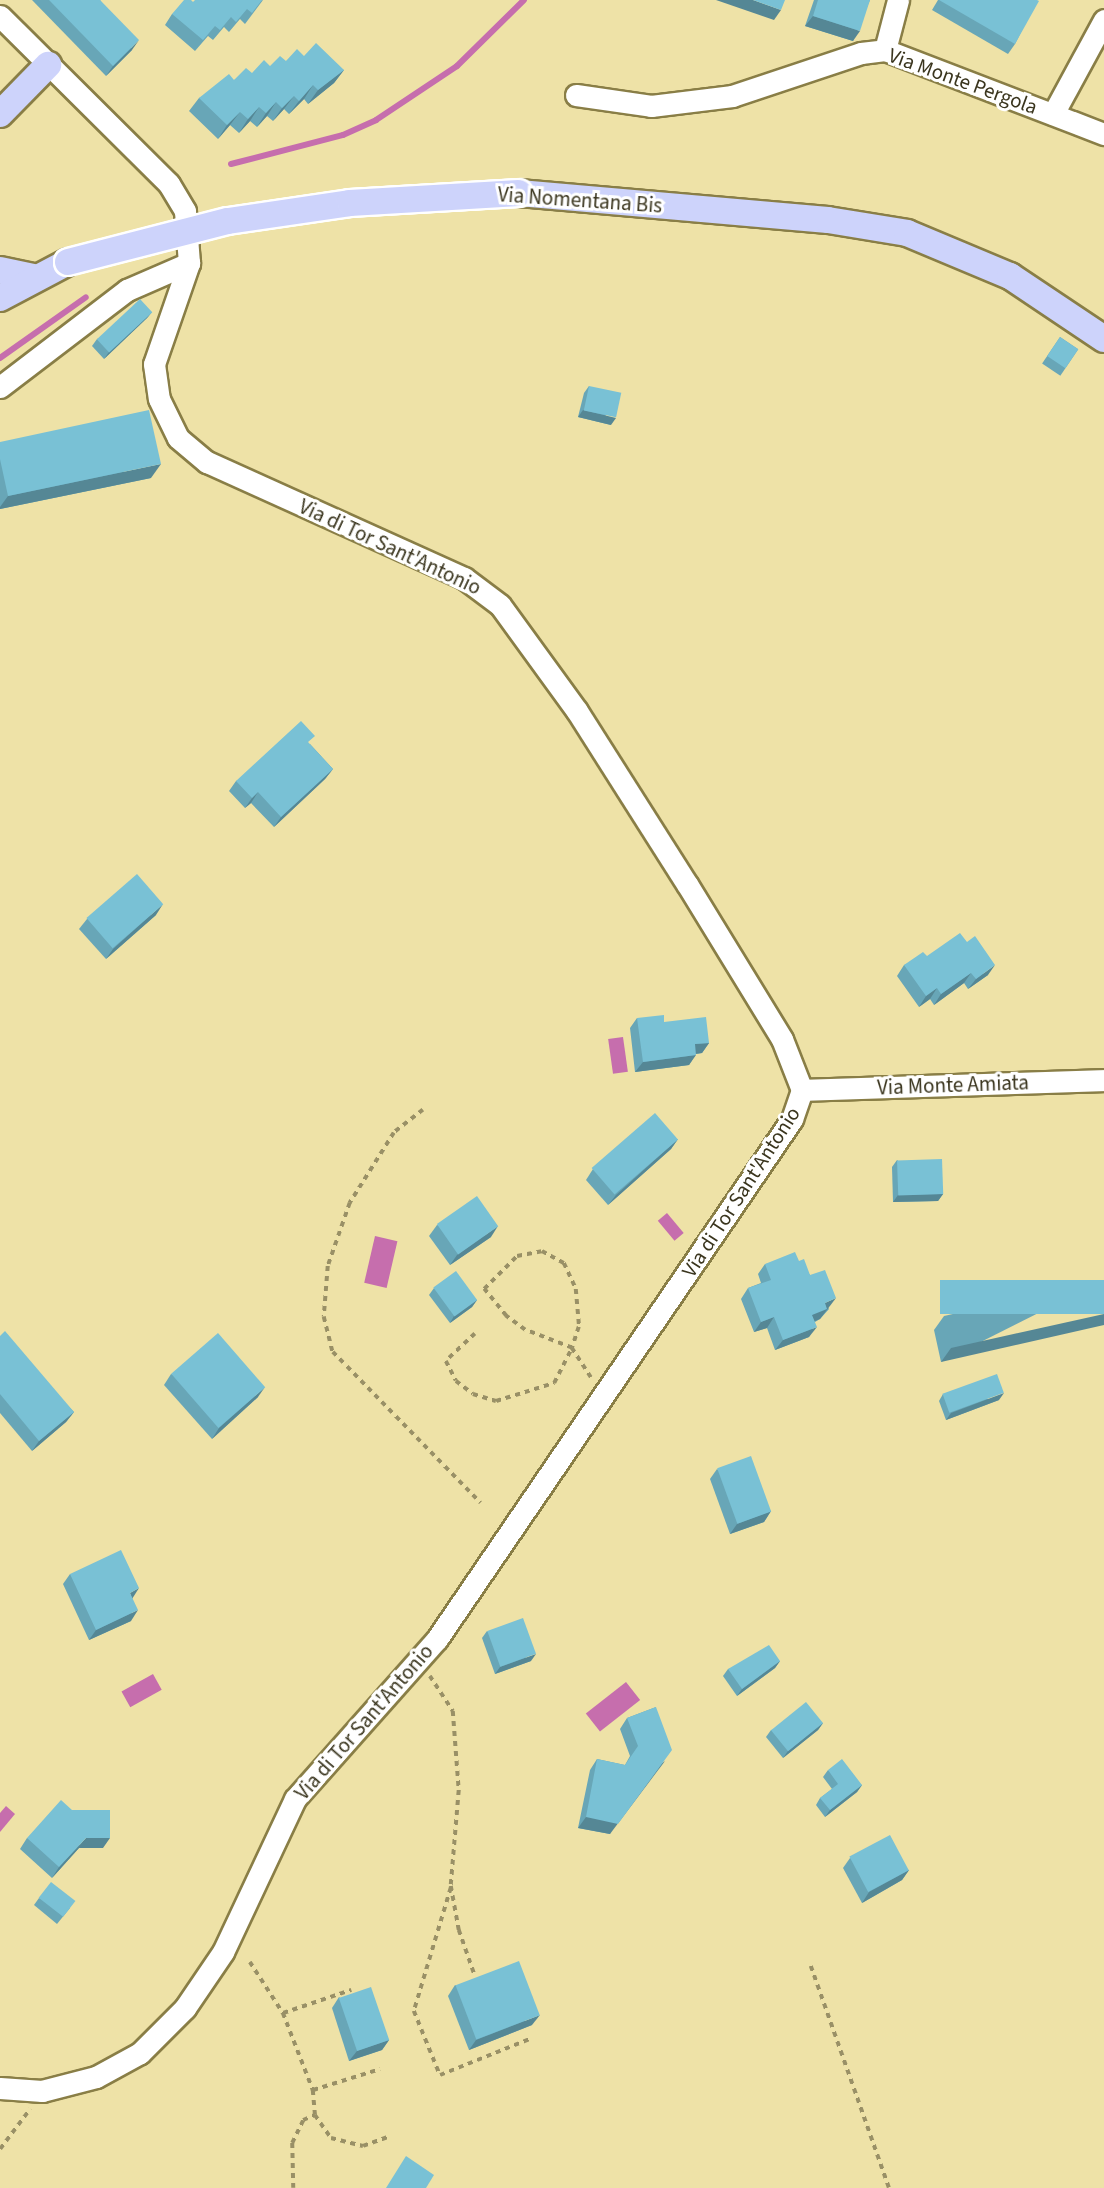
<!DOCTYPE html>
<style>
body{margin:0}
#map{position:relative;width:1104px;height:2188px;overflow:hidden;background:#eee2a7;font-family:"Source Sans 3",sans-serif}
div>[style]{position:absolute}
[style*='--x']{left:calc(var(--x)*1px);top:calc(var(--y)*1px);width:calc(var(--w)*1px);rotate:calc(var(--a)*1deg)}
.water>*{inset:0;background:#c66ead;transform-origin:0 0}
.stream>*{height:6px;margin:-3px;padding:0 3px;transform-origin:3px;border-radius:3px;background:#c66ead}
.path>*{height:3.5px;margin-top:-1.75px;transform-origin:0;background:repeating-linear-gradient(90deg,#999066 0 5px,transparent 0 10px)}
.roads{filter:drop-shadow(2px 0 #897e46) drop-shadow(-2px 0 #897e46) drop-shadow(0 2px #897e46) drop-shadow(0 -2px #897e46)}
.minor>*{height:21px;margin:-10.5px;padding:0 10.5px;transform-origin:10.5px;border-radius:10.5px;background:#fff}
.major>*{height:26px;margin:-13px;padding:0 13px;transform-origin:13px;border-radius:13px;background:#cdd3fb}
.bridges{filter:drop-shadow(2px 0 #fff) drop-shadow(-2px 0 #fff) drop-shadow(0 2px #fff) drop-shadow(0 -2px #fff)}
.major-bridge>*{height:26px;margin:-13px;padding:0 13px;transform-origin:13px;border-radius:13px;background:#cdd3fb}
.wall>*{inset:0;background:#68a6b7;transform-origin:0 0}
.shaded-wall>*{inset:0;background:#558795}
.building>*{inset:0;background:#79c1d5;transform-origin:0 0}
span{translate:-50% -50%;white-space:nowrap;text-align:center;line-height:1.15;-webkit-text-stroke:6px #fff;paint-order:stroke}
.street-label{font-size:21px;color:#3a351e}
</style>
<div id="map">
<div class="water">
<div style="left:623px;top:1037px;width:35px;height:15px;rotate:82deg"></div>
<div style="left:667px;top:1213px;width:26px;height:12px;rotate:50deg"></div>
<div style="left:375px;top:1236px;width:23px;height:48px;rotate:13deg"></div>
<div style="left:153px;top:1674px;width:18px;height:36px;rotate:61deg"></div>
<div style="left:626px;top:1682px;width:23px;height:51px;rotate:52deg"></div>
<div style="clip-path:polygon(6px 1806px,15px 1814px,0 1832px,0 1813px)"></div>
</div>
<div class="stream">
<div style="--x:231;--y:164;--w:116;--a:-14.5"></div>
<div style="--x:343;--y:135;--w:36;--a:-24"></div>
<div style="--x:376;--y:120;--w:97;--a:-33.7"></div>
<div style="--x:457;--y:66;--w:94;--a:-44.6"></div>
<div style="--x:0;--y:358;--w:105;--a:-35.3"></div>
</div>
<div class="path">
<div style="--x:423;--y:1110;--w:37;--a:142"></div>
<div style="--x:394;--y:1133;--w:83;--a:122.2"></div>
<div style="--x:350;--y:1203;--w:67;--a:109.2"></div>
<div style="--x:328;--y:1266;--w:51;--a:94.5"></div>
<div style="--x:324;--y:1317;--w:36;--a:76"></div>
<div style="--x:333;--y:1352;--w:211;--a:45.6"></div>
<div style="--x:475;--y:1334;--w:40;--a:137"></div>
<div style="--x:446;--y:1361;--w:22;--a:63"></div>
<div style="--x:456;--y:1381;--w:21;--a:37"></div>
<div style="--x:473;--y:1394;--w:24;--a:17"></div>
<div style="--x:496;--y:1401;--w:61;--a:-17.2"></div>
<div style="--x:554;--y:1383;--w:39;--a:-63"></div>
<div style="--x:572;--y:1348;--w:50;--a:-159"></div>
<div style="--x:525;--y:1330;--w:24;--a:-144"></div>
<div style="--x:506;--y:1316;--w:35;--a:-129"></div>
<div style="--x:484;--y:1289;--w:47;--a:-45"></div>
<div style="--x:517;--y:1256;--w:25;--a:-11"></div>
<div style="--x:542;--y:1251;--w:25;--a:29"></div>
<div style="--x:564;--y:1263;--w:29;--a:65"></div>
<div style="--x:576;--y:1289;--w:38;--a:85"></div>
<div style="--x:579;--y:1327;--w:22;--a:108"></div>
<div style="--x:572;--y:1348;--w:35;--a:57"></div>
<div style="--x:430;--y:1676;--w:42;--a:56.7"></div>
<div style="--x:453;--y:1711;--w:79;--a:85.7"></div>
<div style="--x:459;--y:1790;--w:96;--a:94.8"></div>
<div style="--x:451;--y:1886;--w:45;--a:79.7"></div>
<div style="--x:459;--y:1930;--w:49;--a:70.8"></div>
<div style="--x:451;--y:1888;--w:128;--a:106.7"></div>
<div style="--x:414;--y:2011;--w:69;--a:67.9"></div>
<div style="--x:440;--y:2075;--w:99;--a:-21.9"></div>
<div style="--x:250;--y:1962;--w:61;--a:57.1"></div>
<div style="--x:283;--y:2013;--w:72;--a:-18.7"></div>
<div style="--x:811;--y:1966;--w:235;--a:70.6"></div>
<div style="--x:283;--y:2013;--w:83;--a:68.7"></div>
<div style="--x:313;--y:2090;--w:70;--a:-17.4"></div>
<div style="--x:313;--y:2090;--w:25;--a:85"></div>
<div style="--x:315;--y:2115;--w:28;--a:55"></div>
<div style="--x:331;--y:2138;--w:33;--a:14"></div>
<div style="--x:363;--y:2146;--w:27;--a:-20"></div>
<div style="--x:0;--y:2149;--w:50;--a:-53.1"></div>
<div style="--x:293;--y:2188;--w:45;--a:-91.3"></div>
<div style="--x:292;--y:2143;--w:25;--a:-64"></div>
<div style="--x:303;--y:2120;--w:13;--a:-23"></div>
</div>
<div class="roads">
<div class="minor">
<div style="--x:0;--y:16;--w:238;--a:44.8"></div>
<div style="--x:169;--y:184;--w:31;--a:59"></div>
<div style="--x:185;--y:211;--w:52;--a:85.6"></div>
<div style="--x:189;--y:263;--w:107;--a:109.1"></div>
<div style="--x:154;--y:364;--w:35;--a:82"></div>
<div style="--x:159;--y:399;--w:43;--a:64"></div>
<div style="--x:178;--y:438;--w:38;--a:40"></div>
<div style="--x:207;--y:462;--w:282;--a:24.3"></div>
<div style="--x:464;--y:578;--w:45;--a:36.9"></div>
<div style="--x:500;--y:605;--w:131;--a:54"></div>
<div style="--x:577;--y:711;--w:205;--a:57.6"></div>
<div style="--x:687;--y:884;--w:182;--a:58.5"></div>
<div style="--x:782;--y:1039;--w:55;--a:68.6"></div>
<div style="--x:802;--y:1090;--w:31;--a:109"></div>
<div style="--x:792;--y:1119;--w:630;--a:124.32"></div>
<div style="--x:437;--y:1639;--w:214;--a:131.6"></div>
<div style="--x:295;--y:1799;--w:169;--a:115.2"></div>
<div style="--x:223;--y:1952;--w:68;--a:124.2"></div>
<div style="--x:185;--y:2008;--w:64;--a:135"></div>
<div style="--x:140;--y:2053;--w:50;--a:151.4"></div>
<div style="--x:96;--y:2077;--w:56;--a:165.5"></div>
<div style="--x:42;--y:2091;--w:42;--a:-175.9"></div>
<div style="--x:885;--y:50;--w:52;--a:-75.4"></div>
<div style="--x:576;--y:95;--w:76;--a:8.3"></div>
<div style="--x:651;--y:106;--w:82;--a:-7"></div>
<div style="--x:732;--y:96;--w:136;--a:-18.4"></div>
<div style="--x:861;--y:53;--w:24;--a:-7"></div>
<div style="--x:885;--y:50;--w:235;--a:21"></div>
<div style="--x:1053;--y:114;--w:107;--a:-61.5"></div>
<div style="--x:0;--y:387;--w:160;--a:-37.4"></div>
<div style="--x:127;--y:290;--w:68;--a:-23.5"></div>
<div style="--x:802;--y:1090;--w:302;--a:-1.9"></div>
</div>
<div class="major">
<div style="--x:0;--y:114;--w:69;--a:-45.6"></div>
<div style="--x:519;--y:193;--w:310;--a:5"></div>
<div style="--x:828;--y:220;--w:80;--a:9.3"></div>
<div style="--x:907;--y:233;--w:112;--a:22.7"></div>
<div style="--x:1010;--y:276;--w:113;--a:33.8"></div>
<div style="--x:0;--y:270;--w:34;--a:12"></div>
<div style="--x:0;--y:298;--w:77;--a:-27.9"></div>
</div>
</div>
<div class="bridges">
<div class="major-bridge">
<div style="--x:68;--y:262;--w:165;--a:-14.4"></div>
<div style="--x:228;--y:221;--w:123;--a:-8.4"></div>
<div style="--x:350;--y:203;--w:169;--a:-3.4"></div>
</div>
</div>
<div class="wall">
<div style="clip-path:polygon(32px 0,100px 0,132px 50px,106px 76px)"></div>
<div style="clip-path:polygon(263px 0,245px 24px,240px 19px,229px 32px,224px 27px,213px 40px,208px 36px,195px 51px,165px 25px,172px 14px)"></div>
<div style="clip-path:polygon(814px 0,870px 0,853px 41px,805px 26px)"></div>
<div style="clip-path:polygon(938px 0,1037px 0,1015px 44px,1008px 54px,932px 10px)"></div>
<div style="clip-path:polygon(304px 56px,344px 70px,334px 83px,308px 104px,304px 99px,289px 114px,284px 109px,273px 121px,267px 116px,257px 127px,250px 121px,239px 133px,230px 125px,218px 139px,189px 111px,199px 98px,234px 80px,286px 61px)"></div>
<div style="clip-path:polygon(152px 312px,147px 318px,104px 359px,92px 346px,97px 339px)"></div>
<div style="left:1060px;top:337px;width:22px;height:32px;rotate:34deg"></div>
<div style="clip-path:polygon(589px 386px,611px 425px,578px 417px,584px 393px)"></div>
<div style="clip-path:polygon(0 442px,151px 478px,0 509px)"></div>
<div style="clip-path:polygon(310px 744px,333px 769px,325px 779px,274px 827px,251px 803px,245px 808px,229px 791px,236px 781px)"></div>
<div style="clip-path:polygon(156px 915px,106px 959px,79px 929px,87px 919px)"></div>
<div style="clip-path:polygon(927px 956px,988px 975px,968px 989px,964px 983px,934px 1005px,930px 999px,919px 1007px,897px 976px,904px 965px)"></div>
<div style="clip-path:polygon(637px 1018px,664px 1022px,709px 1043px,702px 1053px,696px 1054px,689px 1065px,635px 1072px,630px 1028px)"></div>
<div style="clip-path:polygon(678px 1139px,671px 1149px,608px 1205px,586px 1180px,593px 1169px)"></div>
<div style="clip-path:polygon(897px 1160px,943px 1194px,938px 1201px,893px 1202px,892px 1167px)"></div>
<div style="clip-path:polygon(437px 1225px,491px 1237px,450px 1265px,429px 1236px)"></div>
<div style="clip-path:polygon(799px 1261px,810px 1275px,829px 1309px,820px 1319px,815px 1322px,809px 1337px,775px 1350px,767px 1328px,754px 1332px,741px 1299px,748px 1288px,761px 1283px,758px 1274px,765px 1264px)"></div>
<div style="clip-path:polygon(1104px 1280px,941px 1362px,934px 1330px,944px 1316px)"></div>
<div style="clip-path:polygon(434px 1288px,477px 1300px,472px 1307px,450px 1323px,429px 1295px)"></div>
<div style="clip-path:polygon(0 1336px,74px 1412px,66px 1422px,32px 1451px,0 1413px)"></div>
<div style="clip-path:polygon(171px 1374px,258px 1397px,212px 1439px,164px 1385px)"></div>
<div style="clip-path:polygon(943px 1394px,999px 1400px,946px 1420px,939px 1401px)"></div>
<div style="clip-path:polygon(717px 1469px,771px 1511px,764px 1522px,730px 1534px,710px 1479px)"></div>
<div style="clip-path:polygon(70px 1574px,132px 1598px,131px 1621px,89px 1640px,63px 1584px)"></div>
<div style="clip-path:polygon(487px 1631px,531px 1661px,495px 1674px,482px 1638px)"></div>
<div style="clip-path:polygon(780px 1661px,775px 1668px,737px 1696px,723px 1676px,728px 1669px)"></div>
<div style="clip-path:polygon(656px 1707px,610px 1834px,578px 1828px,590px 1770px,597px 1759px,625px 1765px,630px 1756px,620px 1729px,627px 1718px)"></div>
<div style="clip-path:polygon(823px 1723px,818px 1730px,783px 1758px,766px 1737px,771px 1730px)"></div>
<div style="clip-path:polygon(828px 1770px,862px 1785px,857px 1792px,825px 1817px,816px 1805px,820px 1798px,832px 1789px,823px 1777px)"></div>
<div style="clip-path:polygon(27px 1838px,103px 1848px,79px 1848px,52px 1878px,20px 1849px)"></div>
<div style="clip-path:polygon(850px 1858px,909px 1870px,902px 1880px,862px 1903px,843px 1868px)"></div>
<div style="clip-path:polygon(39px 1898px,70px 1908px,57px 1924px,34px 1905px)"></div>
<div style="clip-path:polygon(455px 1985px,532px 2025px,469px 2050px,448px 1996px)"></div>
<div style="clip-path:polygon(339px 1997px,389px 2040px,382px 2050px,349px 2061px,332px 2008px)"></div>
</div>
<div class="shaded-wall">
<div style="clip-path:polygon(716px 0,753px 0,781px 10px,774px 20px)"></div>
<div style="clip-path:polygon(813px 16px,860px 31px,853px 41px,805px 26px)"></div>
<div style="clip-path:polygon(139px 40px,132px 50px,106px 76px,113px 66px)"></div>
<div style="clip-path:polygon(344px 70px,334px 83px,308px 104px,318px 90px)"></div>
<div style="clip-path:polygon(313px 85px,304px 99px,289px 114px,299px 101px)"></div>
<div style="clip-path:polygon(294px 96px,284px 109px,273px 121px,282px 108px)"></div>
<div style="clip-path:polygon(276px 102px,267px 116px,257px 127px,266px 113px)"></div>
<div style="clip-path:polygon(259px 107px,250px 121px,239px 133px,248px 119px)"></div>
<div style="clip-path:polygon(240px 112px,230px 125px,218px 139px,227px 125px)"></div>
<div style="clip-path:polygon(152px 312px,147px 318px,104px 359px,109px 352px)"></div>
<div style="clip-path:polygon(583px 410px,616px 418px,611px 425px,578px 417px)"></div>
<div style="clip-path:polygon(161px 464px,151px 478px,0 509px,0 507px,8px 496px)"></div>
<div style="clip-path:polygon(333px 769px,325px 779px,274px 827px,281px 817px)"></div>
<div style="clip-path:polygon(258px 792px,251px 803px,245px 808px,252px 798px)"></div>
<div style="clip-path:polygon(163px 904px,156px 915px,106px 959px,113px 949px)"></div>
<div style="clip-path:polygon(995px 965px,988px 975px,968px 989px,976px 979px)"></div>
<div style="clip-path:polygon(971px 973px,964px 983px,934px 1005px,941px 994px)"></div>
<div style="clip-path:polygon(937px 988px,930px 999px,919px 1007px,926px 996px)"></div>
<div style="clip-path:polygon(709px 1043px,702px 1053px,687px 1055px,695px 1044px)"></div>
<div style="clip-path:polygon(696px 1055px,689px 1065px,635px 1072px,643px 1062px)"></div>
<div style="clip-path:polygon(678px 1139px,671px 1149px,608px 1205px,616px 1195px)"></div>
<div style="clip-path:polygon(943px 1194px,938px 1201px,893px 1202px,898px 1195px)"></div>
<div style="clip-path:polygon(498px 1226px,491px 1237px,450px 1265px,457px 1255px)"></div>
<div style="clip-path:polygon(836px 1298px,820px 1319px,805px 1325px,812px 1315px,825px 1303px)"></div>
<div style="clip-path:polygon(477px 1300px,472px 1307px,450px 1323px,454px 1316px)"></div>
<div style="clip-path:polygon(1104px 1314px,1104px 1325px,941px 1362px,951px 1348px)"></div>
<div style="clip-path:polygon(774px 1317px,767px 1328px,754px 1332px,761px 1322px)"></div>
<div style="clip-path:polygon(817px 1327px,809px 1337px,775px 1350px,783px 1340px)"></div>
<div style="clip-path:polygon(265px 1387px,258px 1397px,212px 1439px,219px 1428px)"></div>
<div style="clip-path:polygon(1004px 1393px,999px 1400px,946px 1420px,951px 1413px)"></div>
<div style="clip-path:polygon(74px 1412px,66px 1422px,32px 1451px,39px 1441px)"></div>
<div style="clip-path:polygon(771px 1511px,764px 1522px,730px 1534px,737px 1524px)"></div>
<div style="clip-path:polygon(139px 1588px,132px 1599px,130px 1593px)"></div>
<div style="clip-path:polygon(138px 1610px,131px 1621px,89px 1640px,96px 1630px)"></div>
<div style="clip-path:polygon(536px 1654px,531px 1661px,495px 1674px,500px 1667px)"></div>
<div style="clip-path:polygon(780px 1661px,775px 1668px,737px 1696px,742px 1689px)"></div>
<div style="clip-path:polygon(823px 1723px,818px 1730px,783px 1758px,788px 1751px)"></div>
<div style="clip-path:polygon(665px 1761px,610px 1834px,578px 1828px,586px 1817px)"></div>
<div style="clip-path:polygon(862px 1785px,857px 1792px,825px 1817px,830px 1810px)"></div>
<div style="clip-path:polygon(86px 1838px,110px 1838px,103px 1848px,79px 1848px,52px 1878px,59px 1867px)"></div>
<div style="clip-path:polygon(909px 1870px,902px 1880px,862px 1903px,869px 1892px)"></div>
<div style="clip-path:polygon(540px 2015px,532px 2025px,469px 2050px,476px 2040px)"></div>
<div style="clip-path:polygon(389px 2040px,382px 2050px,349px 2061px,357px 2051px)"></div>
</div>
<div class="building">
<div style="clip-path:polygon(49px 0,100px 0,139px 40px,113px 66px)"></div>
<div style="clip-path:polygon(184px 0,191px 0,193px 2px,195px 0,262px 0,252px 13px,247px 9px,236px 22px,231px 17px,220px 30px,215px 26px,203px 40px,172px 14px)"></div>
<div style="clip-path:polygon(753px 0,785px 0,781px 10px)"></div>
<div style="clip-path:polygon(818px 0,870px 0,860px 31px,813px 16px)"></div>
<div style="clip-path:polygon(939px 0,1037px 0,1039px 1px,1015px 44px)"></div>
<div style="clip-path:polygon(316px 43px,344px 70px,318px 90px,313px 85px,299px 101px,294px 96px,282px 108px,276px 102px,266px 113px,259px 107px,248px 119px,240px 112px,227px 125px,199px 98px,229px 74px,234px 80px,246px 68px,252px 73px,264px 60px,270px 66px,280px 56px,286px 61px,297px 49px,304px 56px)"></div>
<div style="left:140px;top:299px;width:18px;height:59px;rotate:47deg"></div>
<div style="left:1060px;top:337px;width:22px;height:23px;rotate:34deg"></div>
<div style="left:589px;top:386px;width:33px;height:25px;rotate:12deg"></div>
<div style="clip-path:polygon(149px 410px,161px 464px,8px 496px,0 459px,0 442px)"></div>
<div style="clip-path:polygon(301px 721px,315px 736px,308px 742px,333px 769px,281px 817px,258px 792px,252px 798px,236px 781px)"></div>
<div style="left:137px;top:874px;width:40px;height:67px;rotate:49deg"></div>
<div style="clip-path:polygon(960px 933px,967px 942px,975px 936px,995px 965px,976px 979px,971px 973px,941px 994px,937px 988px,926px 996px,904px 965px,923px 952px,927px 956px)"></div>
<div style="clip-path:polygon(664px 1015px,664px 1022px,706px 1017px,709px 1043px,695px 1044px,696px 1055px,643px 1062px,637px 1018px)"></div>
<div style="left:655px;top:1113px;width:35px;height:84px;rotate:49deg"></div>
<div style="left:942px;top:1159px;width:35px;height:45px;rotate:88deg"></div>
<div style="left:477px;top:1196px;width:37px;height:49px;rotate:55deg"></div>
<div style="clip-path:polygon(795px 1252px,799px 1261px,804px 1259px,810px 1275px,825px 1270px,836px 1298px,825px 1303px,827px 1309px,812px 1315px,817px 1327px,783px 1340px,774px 1317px,761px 1322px,748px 1288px,771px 1280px,765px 1264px)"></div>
<div style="left:456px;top:1271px;width:36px;height:28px;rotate:54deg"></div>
<div style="left:1104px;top:1280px;width:34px;height:164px;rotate:90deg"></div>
<div style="clip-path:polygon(5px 1331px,74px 1412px,39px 1441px,0 1394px,0 1336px)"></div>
<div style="left:218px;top:1333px;width:72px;height:62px;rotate:49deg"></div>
<div style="left:997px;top:1374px;width:20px;height:58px;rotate:70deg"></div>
<div style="left:751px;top:1456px;width:59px;height:36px;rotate:70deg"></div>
<div style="clip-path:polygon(121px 1550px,139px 1588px,130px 1593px,138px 1610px,96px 1630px,70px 1574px)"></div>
<div style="left:523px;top:1618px;width:38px;height:38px;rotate:70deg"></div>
<div style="clip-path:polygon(769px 1645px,780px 1661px,742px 1689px,728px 1669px)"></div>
<div style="left:806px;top:1702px;width:27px;height:45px;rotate:51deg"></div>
<div style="clip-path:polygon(656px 1707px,672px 1750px,618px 1824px,586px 1817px,597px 1759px,625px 1765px,638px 1746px,627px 1718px)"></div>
<div style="clip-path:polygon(842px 1759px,862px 1785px,830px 1810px,820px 1798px,838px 1784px,828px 1770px)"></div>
<div style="clip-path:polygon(61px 1800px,72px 1810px,110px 1810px,110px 1838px,86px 1838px,59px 1867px,27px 1838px)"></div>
<div style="left:890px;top:1835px;width:40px;height:46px;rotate:62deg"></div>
<div style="left:51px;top:1882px;width:31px;height:20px;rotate:38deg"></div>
<div style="left:519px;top:1961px;width:58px;height:68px;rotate:69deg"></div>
<div style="left:371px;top:1987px;width:56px;height:34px;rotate:71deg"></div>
<div style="clip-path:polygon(406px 2156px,434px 2175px,426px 2188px,386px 2188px)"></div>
</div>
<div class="street-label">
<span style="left:963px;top:81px;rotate:20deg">Via Monte Pergola</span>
<span style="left:580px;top:200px;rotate:4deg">Via Nomentana Bis</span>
<span style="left:390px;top:547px;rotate:25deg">Via di Tor Sant'Antonio</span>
<span style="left:953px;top:1085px;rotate:-2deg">Via Monte Amiata</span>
<span style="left:741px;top:1192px;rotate:-57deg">Via di Tor Sant'Antonio</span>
<span style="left:364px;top:1722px;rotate:-49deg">Via di Tor Sant'Antonio</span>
</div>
</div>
